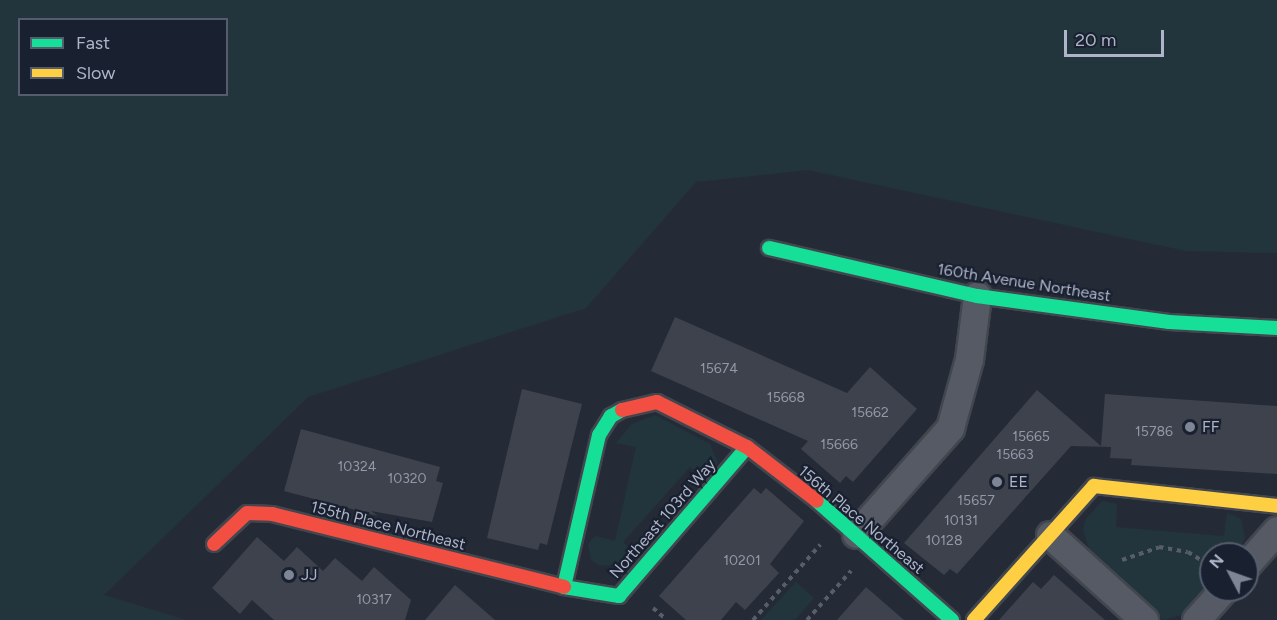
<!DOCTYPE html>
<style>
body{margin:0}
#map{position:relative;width:1277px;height:620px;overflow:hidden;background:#252b36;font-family:Figtree,sans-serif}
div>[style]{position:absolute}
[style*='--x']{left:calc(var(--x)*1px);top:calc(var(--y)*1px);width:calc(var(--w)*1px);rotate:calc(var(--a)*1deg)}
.green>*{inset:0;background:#22353c}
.building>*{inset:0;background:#3d424c}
.path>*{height:4px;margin-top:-2px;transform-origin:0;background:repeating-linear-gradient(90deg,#585e67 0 4.5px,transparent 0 9px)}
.roads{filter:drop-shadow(2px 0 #42464e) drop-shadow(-2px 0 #42464e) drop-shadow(0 2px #42464e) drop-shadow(0 -2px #42464e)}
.street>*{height:27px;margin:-13.5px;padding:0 13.5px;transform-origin:13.5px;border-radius:13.5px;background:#565a64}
.fast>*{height:14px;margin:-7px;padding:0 7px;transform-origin:7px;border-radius:7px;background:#16e098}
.slow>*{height:14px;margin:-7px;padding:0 7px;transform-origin:7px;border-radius:7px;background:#ffcf43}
.jam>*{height:14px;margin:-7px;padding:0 7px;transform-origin:7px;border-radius:7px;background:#f24e42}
.dots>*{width:16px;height:16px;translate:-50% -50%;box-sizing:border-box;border:3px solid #192030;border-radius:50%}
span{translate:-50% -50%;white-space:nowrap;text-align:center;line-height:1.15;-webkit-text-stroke:4.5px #192030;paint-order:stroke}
.number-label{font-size:14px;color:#9298a9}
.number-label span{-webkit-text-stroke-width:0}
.street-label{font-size:16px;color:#aeb5c8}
.poi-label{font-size:16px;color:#aeb5c8}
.left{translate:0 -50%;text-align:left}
.legend{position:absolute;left:18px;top:18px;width:210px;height:78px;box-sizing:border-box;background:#192030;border:2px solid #555c6d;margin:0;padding:8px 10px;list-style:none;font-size:18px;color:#aeb5c8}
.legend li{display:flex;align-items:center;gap:12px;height:30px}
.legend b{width:30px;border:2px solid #555c6d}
.north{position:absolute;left:1199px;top:542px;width:60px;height:60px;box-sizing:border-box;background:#192030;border:2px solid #555c6d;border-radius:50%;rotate:311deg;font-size:16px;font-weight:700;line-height:24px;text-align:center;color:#aeb5c8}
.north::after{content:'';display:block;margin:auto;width:21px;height:27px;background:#7e8595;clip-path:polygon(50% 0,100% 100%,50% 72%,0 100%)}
.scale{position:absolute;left:1064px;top:30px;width:100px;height:27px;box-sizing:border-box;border:3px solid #aeb5c8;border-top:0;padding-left:8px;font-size:18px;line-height:21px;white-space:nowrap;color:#aeb5c8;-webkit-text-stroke:4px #192030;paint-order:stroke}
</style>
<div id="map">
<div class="green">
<div style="clip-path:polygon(evenodd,0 0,1277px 0,1277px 253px,1186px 251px,808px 170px,696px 182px,586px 308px,308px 397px,104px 595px,186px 620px,0 620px,0 0,20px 20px,226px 20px,226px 94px,20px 94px,20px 20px)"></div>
<div style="clip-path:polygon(655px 415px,710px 444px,718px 463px,706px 480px,690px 467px,623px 542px,631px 550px,624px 564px,600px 566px,591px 560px,588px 544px,595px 536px,615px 541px,636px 447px,616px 443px,632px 424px)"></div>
<div style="clip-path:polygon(1102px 501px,1117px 504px,1116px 527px,1224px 536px,1227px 513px,1241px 519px,1245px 538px,1237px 554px,1211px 554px,1211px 582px,1181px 615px,1164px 620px,1092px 559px,1083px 529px,1086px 519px)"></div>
<div style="clip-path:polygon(796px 582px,814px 598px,795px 620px,761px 620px)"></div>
</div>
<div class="building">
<div style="clip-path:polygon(675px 317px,847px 393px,870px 367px,917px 409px,853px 482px,846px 476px,840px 483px,801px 449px,808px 441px,651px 371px)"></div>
<div style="clip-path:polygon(522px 389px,582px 404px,547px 545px,540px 543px,538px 550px,487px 538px)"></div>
<div style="clip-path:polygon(1037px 390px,1101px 446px,1105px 394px,1277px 406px,1277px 474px,1131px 465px,1132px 459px,1110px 458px,1111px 447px,1071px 446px,957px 574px,950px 569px,944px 575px,904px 543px)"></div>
<div style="clip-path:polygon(301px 429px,440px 467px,436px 481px,443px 483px,432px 522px,371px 511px,378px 516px,284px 491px)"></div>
<div style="clip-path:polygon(754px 488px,761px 494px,766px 488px,804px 521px,770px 564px,779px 573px,745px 610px,736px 602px,721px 620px,686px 620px,659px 596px)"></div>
<div style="clip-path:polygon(257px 537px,284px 561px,297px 547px,323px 571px,335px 558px,362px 581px,374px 567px,411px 600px,405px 620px,274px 620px,252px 600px,240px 614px,212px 588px)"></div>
<div style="clip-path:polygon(1054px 575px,1105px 620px,999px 620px,1033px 582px,1041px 589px)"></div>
<div style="clip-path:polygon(455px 585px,495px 620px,425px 620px)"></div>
<div style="clip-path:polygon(866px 587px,904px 620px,837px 620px)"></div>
</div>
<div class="path">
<div style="--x:1122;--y:560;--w:39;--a:-19"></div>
<div style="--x:1159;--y:547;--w:29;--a:10"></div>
<div style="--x:1188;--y:552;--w:22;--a:32"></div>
<div style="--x:653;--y:608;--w:18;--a:41"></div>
<div style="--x:753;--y:620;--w:101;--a:-48.2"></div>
<div style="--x:807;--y:620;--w:66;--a:-48.1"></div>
</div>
<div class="roads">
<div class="street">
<div style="--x:856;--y:534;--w:142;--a:-48.4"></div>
<div style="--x:950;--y:428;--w:72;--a:-74.6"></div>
<div style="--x:969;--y:359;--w:64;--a:-82.8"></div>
<div style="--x:1050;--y:535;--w:127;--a:42.1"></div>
<div style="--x:1247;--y:564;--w:45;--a:-48.6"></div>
<div style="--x:1196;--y:620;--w:40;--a:-48"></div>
</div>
<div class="fast">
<div style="--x:769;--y:248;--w:213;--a:13"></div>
<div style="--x:977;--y:296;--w:194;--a:7.7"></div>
<div style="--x:1169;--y:322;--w:108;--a:3.2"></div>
<div style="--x:622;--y:410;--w:13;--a:151"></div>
<div style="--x:611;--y:416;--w:22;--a:122"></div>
<div style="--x:599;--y:435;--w:156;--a:103"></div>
<div style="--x:564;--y:587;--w:56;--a:9.3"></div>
<div style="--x:619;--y:596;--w:196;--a:-49.3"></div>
<div style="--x:817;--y:501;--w:180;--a:41.4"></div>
</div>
<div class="slow">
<div style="--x:974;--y:620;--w:180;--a:-48.2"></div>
<div style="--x:1094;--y:486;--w:184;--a:6.2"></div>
</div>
<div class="jam">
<div style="--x:622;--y:410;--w:36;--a:-13"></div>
<div style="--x:657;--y:402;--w:101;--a:26.6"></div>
<div style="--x:747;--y:447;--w:88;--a:37.6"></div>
<div style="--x:214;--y:544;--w:45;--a:-43.2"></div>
<div style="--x:247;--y:513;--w:25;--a:2"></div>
<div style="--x:272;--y:514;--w:301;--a:14"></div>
</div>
</div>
<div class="dots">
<div style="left:1190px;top:427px;background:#7e8595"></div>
<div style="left:997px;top:482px;background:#7e8595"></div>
<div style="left:289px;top:575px;background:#7e8595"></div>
</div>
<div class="number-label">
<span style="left:719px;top:369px">15674</span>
<span style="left:786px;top:398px">15668</span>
<span style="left:870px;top:413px">15662</span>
<span style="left:1154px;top:432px">15786</span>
<span style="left:1031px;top:437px">15665</span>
<span style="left:839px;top:445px">15666</span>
<span style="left:1015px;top:455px">15663</span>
<span style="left:357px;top:467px">10324</span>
<span style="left:407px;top:479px">10320</span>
<span style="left:976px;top:501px">15657</span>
<span style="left:961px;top:521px">10131</span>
<span style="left:944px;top:541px">10128</span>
<span style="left:742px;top:561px">10201</span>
<span style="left:374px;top:600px">10317</span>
</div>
<div class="street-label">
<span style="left:1024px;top:283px;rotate:9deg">160th Avenue Northeast</span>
<span style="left:663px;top:519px;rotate:-49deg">Northeast 103rd Way</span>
<span style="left:861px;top:520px;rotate:40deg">156th Place Northeast</span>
<span style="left:388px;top:526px;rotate:14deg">155th Place Northeast</span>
</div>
<div class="poi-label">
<span class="left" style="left:1202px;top:427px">FF</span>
<span class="left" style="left:1009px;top:482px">EE</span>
<span class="left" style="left:301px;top:575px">JJ</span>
</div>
<ul class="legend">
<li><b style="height:8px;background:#16e098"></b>Fast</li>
<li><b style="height:8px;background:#ffcf43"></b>Slow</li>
</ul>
<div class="north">N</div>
<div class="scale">20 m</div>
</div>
